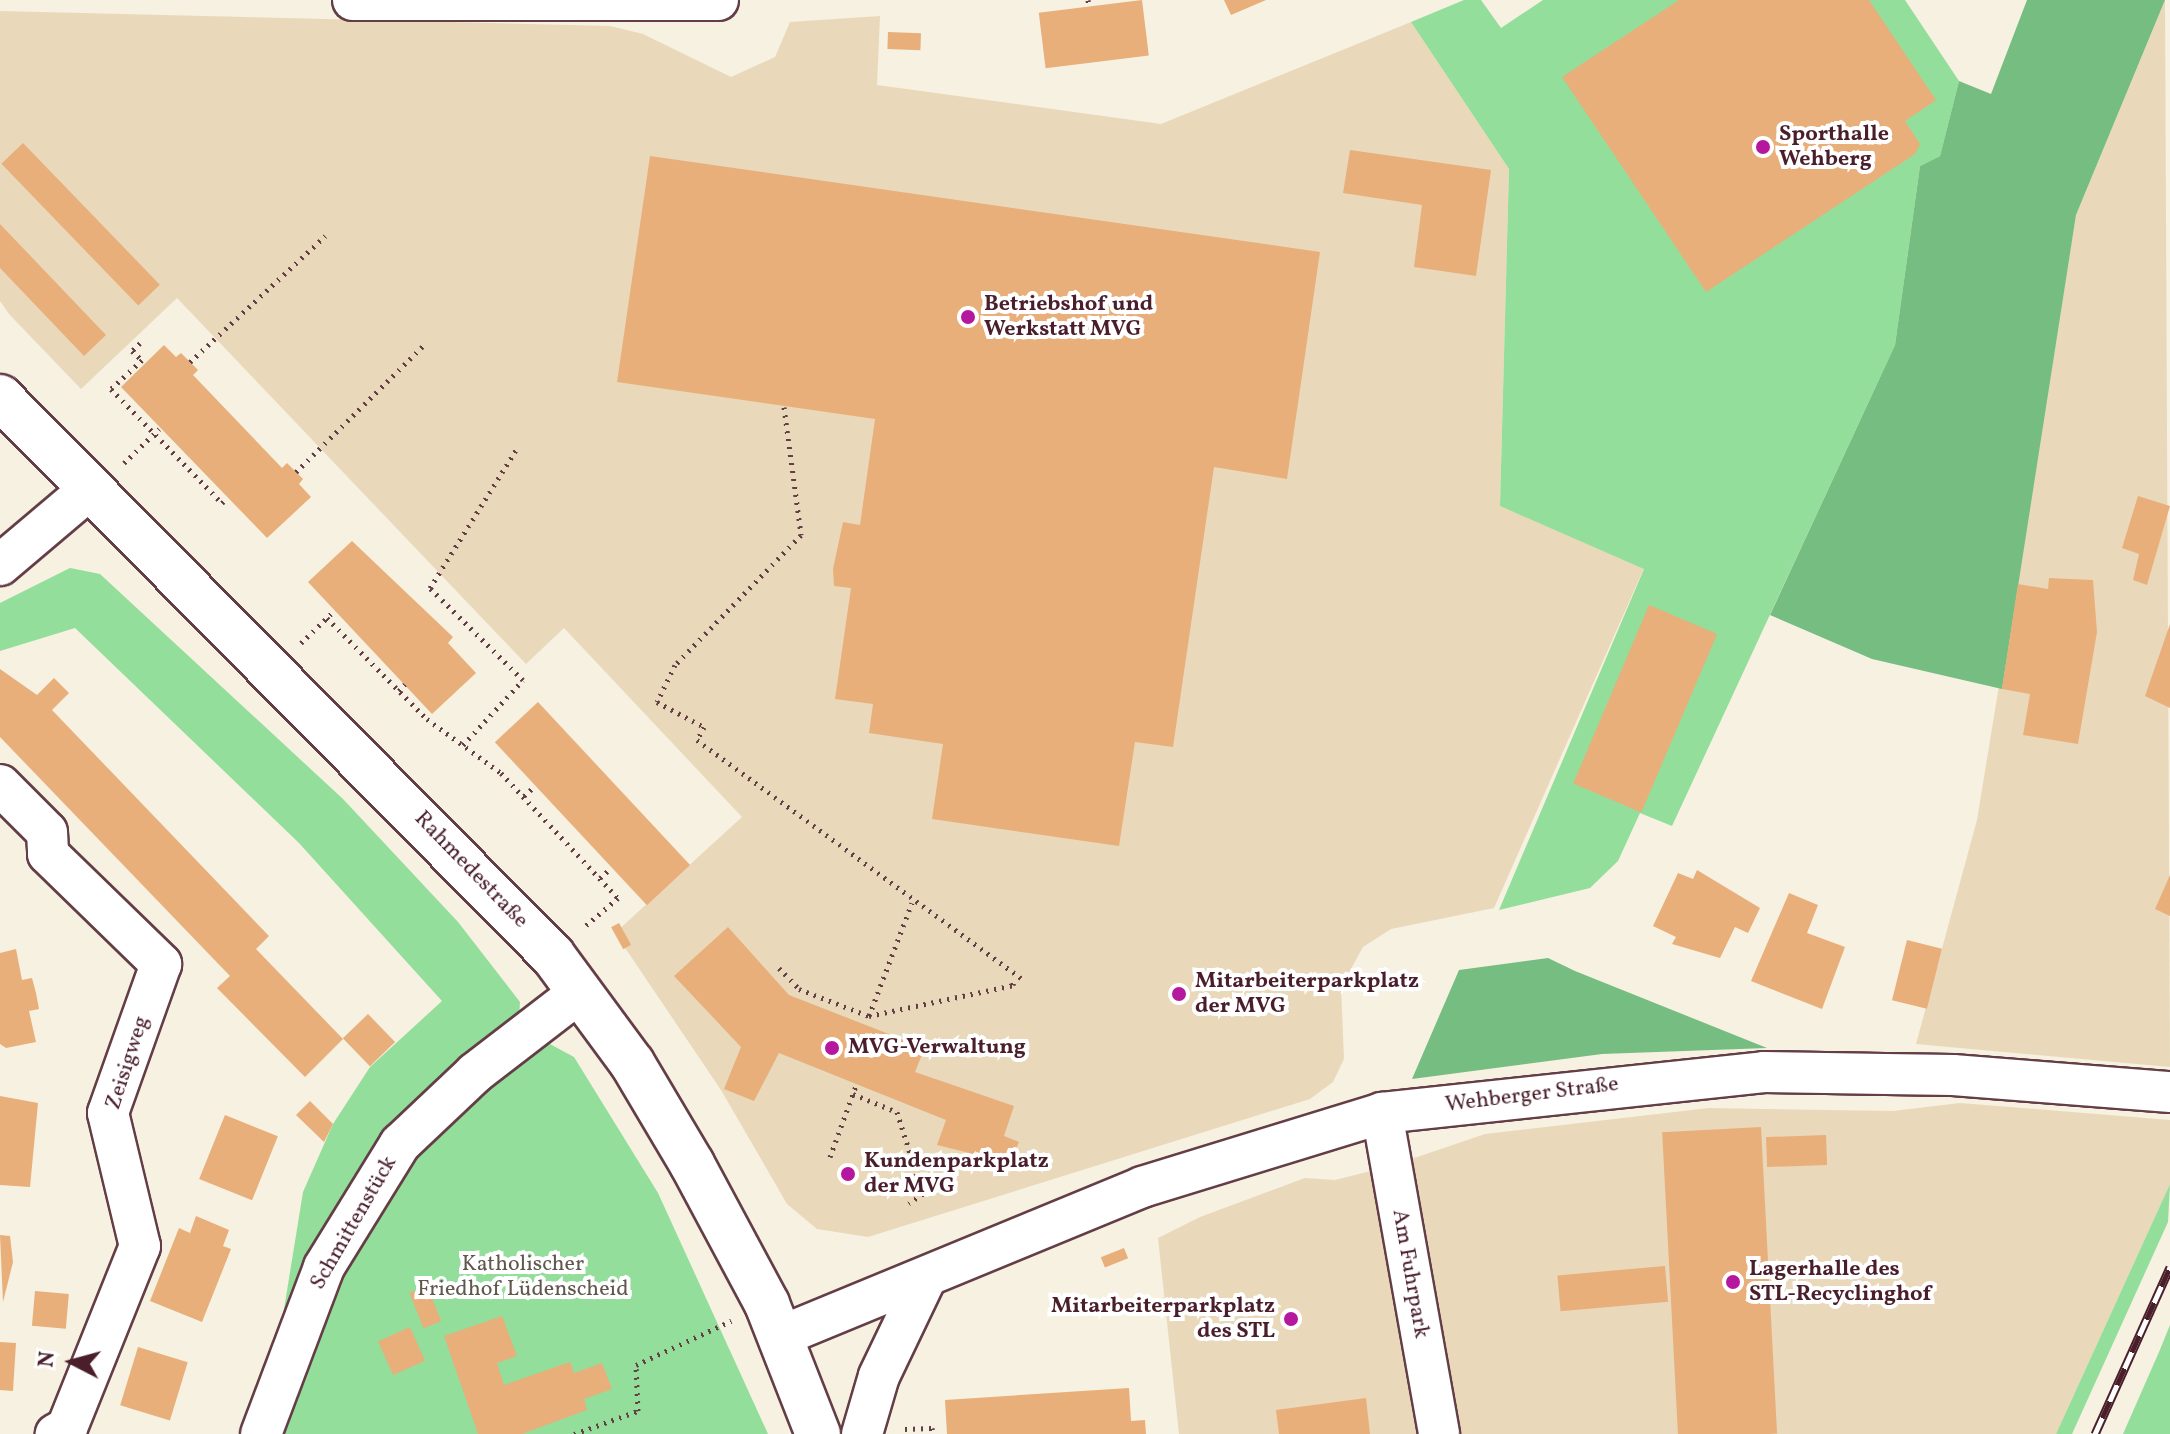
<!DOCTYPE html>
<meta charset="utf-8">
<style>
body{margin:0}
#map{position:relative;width:2170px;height:1434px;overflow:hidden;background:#f6f1e1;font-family:Vollkorn,serif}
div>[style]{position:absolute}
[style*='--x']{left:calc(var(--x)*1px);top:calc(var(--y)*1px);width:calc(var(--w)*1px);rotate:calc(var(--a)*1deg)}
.built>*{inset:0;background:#e9d9ba}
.green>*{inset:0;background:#93de9a}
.forest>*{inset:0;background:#76bd82}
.building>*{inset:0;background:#e8af7b;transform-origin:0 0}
.path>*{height:5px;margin-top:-2.5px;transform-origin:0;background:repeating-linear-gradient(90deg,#643e46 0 2px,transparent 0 8px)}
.roads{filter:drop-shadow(2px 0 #643e46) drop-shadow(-2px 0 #643e46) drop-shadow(0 2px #643e46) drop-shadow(0 -2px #643e46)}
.minor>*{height:40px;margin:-20px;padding:0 20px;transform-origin:20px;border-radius:20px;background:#fff}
.secondary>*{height:44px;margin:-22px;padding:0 22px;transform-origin:22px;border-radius:22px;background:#fff}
.rail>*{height:9px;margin-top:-4.5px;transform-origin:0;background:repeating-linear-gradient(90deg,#fff 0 18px,#4a1f2b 0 36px);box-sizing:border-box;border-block:2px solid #4a1f2b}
.dots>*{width:22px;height:22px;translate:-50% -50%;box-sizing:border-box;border:4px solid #fff;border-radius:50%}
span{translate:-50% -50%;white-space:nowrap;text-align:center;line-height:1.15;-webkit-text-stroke:8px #fff;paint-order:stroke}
.poi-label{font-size:22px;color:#4a1f2b;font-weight:700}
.left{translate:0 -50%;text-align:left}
.right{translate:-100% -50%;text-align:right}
.street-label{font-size:22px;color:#4a1f2b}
.park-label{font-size:22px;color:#60584c}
.north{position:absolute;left:32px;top:1322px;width:80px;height:80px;-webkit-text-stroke:6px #fff;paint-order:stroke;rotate:276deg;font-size:22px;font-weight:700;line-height:32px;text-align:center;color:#4a1f2b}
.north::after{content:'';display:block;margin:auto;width:28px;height:36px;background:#4a1f2b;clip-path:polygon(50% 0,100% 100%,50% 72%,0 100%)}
</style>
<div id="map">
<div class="built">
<div style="clip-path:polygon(2165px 0,2170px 1067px,1916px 1044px,1977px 820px,2076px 215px)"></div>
<div style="clip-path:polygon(0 11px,610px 26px,643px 34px,731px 77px,775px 57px,790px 22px,880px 16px,877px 85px,1161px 124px,1411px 22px,1509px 169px,1500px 506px,1644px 568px,1494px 908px,1391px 929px,1363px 947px,1341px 987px,1344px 1059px,1333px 1082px,1310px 1099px,868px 1237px,817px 1229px,787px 1204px,721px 1090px,615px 933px,742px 817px,564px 628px,526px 664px,177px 298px,81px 389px,9px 314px,0 301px)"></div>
<div style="clip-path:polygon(1960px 1103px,2170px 1120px,2170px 1184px,2056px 1434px,1179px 1434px,1158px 1238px,1200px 1217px,1305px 1178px,1335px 1180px,1391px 1166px,1485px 1134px,1709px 1108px,1893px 1111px)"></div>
</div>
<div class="green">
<div style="clip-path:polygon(1464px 0,1481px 0,1501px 28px,1543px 0,1905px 0,1959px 81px,1940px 156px,1920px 166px,1895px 345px,1672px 826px,1640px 813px,1618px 861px,1590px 888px,1499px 910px,1644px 569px,1500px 506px,1509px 169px,1411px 22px)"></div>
<div style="clip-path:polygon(70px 568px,100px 574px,343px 799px,458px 922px,520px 1002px,519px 1017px,489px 1043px,279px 1340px,303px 1192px,333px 1124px,370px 1067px,442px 1001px,299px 843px,75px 628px,0 651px,0 603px)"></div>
<div style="clip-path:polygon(548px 1043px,574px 1057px,658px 1193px,768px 1434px,276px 1434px,338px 1272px,414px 1154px,446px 1119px)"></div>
<div style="clip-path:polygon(2170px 1184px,2168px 1222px,2072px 1434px,2056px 1434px)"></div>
<div style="clip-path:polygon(2170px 1325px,2170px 1434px,2123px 1434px,2159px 1352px)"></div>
</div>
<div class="forest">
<div style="clip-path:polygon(2027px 0,2165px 0,2076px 215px,2002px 689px,1872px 659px,1770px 615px,1895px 345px,1920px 166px,1940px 156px,1959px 81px,1991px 94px)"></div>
<div style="clip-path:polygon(1548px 958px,1575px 971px,1767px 1048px,1602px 1054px,1412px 1079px,1459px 970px)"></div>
</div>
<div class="building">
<div style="left:1142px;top:0;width:56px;height:104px;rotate:83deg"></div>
<div style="clip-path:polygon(1224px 0,1266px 0,1231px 15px)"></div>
<div style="clip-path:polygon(1679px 0,1869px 0,1936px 100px,1905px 121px,1920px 144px,1915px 154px,1706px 292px,1562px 77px)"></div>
<div style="left:888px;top:32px;width:33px;height:17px;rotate:2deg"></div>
<div style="left:23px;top:143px;width:197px;height:30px;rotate:46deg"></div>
<div style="clip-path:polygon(1350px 150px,1491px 170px,1476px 276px,1414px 267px,1422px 205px,1343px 193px)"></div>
<div style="clip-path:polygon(650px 156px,1320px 252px,1287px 479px,1214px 467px,1173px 747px,1135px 742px,1119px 846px,932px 819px,943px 744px,869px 733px,873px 704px,835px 699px,851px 588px,834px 586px,833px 569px,843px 522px,860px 525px,875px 419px,617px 382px)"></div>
<div style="clip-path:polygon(0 224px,106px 335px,84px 356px,0 268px)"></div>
<div style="clip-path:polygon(164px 345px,176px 357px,181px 353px,198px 370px,193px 375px,282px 468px,287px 463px,303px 479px,299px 484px,311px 497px,267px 538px,121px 387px)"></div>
<div style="clip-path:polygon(2138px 496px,2170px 506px,2147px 585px,2133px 580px,2139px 554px,2122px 548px)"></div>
<div style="clip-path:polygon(352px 541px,453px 637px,448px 643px,476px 673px,432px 714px,308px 582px)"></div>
<div style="clip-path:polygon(2049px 578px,2093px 580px,2097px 632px,2078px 744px,2023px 735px,2030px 694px,2002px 689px,2018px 584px,2048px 589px)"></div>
<div style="left:1649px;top:605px;width:74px;height:194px;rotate:23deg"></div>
<div style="clip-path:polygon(2170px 624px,2170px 708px,2145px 696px)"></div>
<div style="clip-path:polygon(0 669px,37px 695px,54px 678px,69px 693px,52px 710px,269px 936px,256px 949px,343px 1039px,305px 1077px,217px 988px,230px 976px,0 737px)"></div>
<div style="left:538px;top:702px;width:223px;height:59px;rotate:47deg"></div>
<div style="clip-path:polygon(1697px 870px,1760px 908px,1748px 933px,1735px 927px,1720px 958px,1672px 944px,1676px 937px,1653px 926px,1678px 873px,1693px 879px)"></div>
<div style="clip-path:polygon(2170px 875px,2170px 916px,2155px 909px)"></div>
<div style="clip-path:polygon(1789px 893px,1818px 905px,1807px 933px,1845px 947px,1822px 1009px,1751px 981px)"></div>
<div style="left:619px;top:923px;width:25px;height:9px;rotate:61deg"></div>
<div style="clip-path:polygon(728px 927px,789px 995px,922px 1047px,927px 1042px,915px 1072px,1014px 1106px,1004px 1136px,1019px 1142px,1010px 1163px,937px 1145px,946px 1120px,779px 1053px,754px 1101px,724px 1089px,741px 1047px,674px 976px)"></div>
<div style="left:1907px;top:940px;width:36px;height:62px;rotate:14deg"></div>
<div style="clip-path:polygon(16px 949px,22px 980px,32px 978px,36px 993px,39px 1009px,29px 1011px,36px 1042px,6px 1048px,0 1044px,0 953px)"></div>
<div style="left:368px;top:1014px;width:39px;height:35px;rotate:46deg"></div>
<div style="clip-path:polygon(0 1096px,38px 1103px,30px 1187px,0 1185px)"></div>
<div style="clip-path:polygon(310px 1101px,333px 1124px,324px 1142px,296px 1115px)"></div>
<div style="left:225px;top:1115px;width:57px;height:69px;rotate:22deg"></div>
<div style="left:1761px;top:1127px;width:307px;height:99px;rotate:87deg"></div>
<div style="left:1826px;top:1135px;width:30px;height:60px;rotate:88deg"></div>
<div style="clip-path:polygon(196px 1216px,229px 1230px,223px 1246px,231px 1249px,202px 1322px,150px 1301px,179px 1228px,190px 1233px)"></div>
<div style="clip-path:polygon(0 1235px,10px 1236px,13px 1262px,3px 1302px)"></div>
<div style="left:1124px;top:1248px;width:11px;height:25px;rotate:68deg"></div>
<div style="left:1665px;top:1266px;width:36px;height:108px;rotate:85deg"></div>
<div style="left:427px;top:1286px;width:38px;height:19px;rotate:68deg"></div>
<div style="left:35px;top:1291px;width:34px;height:35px;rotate:5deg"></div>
<div style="clip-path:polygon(502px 1316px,517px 1356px,497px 1363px,504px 1385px,570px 1362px,574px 1373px,602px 1363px,612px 1389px,584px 1399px,587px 1410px,522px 1434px,478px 1434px,444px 1336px)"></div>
<div style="left:410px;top:1327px;width:37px;height:35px;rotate:66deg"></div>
<div style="clip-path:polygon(0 1342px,16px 1343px,13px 1391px,0 1390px)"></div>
<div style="left:138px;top:1347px;width:52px;height:61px;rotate:17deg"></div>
<div style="clip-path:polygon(1129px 1388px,1131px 1421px,1145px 1420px,1146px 1434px,947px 1434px,945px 1400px)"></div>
<div style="clip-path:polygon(1366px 1398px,1370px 1434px,1279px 1434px,1276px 1410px)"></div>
</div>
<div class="path">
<div style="--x:1088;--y:0;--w:6;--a:81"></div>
<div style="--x:140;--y:343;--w:11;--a:135"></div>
<div style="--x:132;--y:351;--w:13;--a:42"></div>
<div style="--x:142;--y:360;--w:42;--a:136.9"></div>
<div style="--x:111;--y:389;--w:159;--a:45.8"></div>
<div style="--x:222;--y:503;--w:6;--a:-45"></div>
<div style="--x:190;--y:362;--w:185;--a:-43"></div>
<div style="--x:784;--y:407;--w:129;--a:82.4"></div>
<div style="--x:801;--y:535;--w:181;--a:134.1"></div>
<div style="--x:675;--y:665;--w:41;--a:115.9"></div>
<div style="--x:657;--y:702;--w:53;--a:28"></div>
<div style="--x:704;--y:727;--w:15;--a:118"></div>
<div style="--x:697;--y:740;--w:402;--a:36.3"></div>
<div style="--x:124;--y:463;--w:49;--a:-44.2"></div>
<div style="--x:296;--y:472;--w:180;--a:-44.8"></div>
<div style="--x:327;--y:618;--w:142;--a:45.3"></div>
<div style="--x:427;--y:719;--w:92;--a:36.1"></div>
<div style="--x:501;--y:773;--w:171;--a:46.9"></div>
<div style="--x:618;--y:898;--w:46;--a:139.4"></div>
<div style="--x:301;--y:643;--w:47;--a:-44.1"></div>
<div style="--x:399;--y:691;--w:9;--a:-49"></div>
<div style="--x:463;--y:745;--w:88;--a:-47.3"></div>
<div style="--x:523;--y:680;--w:131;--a:-135.3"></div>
<div style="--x:430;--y:588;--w:165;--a:-58.1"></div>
<div style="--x:524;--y:796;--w:15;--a:-42"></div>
<div style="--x:600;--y:878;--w:15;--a:-42"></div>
<div style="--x:779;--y:968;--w:29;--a:46"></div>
<div style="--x:799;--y:989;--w:75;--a:21.1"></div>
<div style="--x:869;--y:1016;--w:147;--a:-12.1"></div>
<div style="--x:1013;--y:985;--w:6;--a:-81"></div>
<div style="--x:869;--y:1016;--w:121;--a:-69.2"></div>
<div style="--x:853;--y:1094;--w:48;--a:22.2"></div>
<div style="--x:897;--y:1112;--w:86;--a:72.4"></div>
<div style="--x:923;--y:1194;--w:17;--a:147"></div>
<div style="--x:830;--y:1157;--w:79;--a:-70"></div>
<div style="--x:905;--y:1429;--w:27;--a:-2"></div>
<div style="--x:932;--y:1428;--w:6;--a:81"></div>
<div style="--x:574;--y:1434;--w:68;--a:-19.8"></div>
<div style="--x:638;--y:1411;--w:46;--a:-92.5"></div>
<div style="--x:636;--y:1365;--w:105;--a:-24.9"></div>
</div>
<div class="roads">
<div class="minor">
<div style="--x:353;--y:0;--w:365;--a:0"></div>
<div style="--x:0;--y:565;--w:119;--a:-40.2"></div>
<div style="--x:0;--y:785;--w:66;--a:45"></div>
<div style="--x:47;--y:832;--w:22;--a:87"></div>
<div style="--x:48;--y:854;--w:158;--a:44.2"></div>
<div style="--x:161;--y:964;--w:158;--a:109.6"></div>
<div style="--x:108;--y:1113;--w:137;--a:76.5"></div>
<div style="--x:140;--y:1246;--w:196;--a:111.9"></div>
<div style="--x:67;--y:1428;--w:13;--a:151"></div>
<div style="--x:1382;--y:1113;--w:326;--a:79.9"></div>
<div style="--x:781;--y:1336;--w:391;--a:-22.4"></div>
<div style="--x:1142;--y:1187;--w:251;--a:-17.1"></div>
<div style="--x:1382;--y:1113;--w:384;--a:-6.1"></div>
<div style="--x:1764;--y:1072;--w:189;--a:0.9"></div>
<div style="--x:1953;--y:1075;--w:218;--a:4.5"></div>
<div style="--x:261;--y:1434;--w:178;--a:-69.3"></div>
<div style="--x:324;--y:1267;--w:145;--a:-58.3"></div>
<div style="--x:400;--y:1144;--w:103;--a:-43.4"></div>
<div style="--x:475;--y:1073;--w:133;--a:-37.6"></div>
<div style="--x:862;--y:1434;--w:60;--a:-73.7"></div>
<div style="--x:879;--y:1376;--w:104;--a:-64.4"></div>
</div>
<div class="secondary">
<div style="--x:0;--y:397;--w:786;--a:45.31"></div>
<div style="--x:553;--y:956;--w:133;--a:53.6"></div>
<div style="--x:632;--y:1063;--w:117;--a:59.3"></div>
<div style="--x:692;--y:1164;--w:159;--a:61.8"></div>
<div style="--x:767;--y:1304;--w:140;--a:68.6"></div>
</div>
</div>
<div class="rail">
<div style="--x:2095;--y:1434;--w:183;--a:-65.8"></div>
</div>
<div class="dots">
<div style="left:1763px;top:147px;background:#b5179e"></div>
<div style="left:968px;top:317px;background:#b5179e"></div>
<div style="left:1179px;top:994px;background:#b5179e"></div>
<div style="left:832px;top:1048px;background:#b5179e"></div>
<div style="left:848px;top:1174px;background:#b5179e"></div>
<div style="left:1733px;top:1282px;background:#b5179e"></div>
<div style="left:1291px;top:1319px;background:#b5179e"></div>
</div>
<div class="poi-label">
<span class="left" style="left:1779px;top:147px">Sporthalle<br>Wehberg</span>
<span class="left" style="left:984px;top:317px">Betriebshof und<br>Werkstatt MVG</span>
<span class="left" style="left:1195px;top:994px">Mitarbeiterparkplatz<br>der MVG</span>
<span class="left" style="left:848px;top:1048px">MVG-Verwaltung</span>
<span class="left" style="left:864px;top:1174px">Kundenparkplatz<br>der MVG</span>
<span class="left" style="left:1749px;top:1282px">Lagerhalle des<br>STL-Recyclinghof</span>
<span class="right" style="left:1275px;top:1319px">Mitarbeiterparkplatz<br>des STL</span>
</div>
<div class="street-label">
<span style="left:471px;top:870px;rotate:46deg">Rahmedestraße</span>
<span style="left:128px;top:1063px;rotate:-72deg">Zeisigweg</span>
<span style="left:1532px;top:1095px;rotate:-7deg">Wehberger Straße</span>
<span style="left:354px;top:1223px;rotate:-60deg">Schmittenstück</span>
<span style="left:1410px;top:1274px;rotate:80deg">Am Fuhrpark</span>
</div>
<div class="park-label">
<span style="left:523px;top:1277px">Katholischer<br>Friedhof Lüdenscheid</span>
</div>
<div class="north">N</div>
</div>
